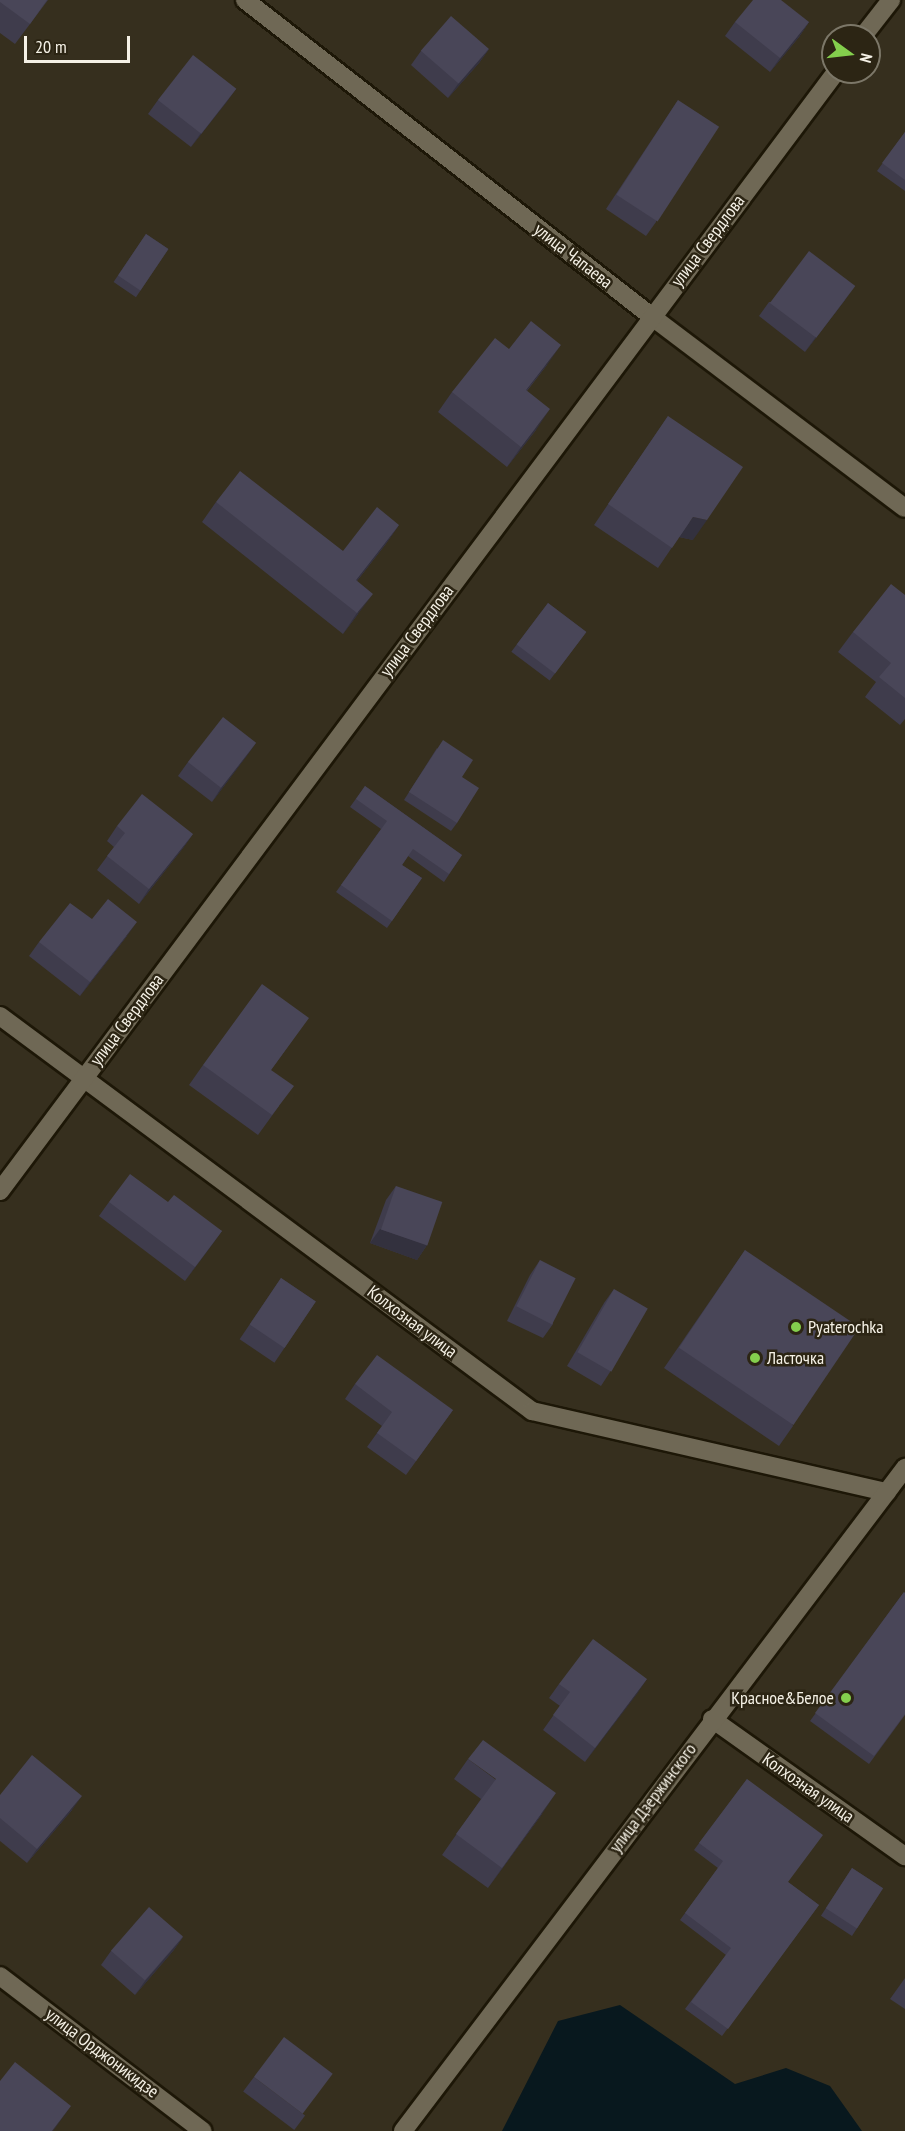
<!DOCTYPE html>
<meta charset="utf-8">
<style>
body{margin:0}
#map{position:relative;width:905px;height:2131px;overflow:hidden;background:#362f1e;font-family:"PT Sans Narrow",sans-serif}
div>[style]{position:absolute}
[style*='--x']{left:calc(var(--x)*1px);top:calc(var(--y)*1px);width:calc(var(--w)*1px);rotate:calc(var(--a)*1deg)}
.water>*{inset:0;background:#08181e}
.roads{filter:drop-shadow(2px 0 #1d1707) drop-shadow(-2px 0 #1d1707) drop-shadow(0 2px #1d1707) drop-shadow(0 -2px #1d1707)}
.street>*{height:18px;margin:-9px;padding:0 9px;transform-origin:9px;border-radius:9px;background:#6f6855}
.secondary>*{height:18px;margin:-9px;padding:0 9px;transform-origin:9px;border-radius:9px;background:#6f6855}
.wall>*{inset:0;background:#3f3c4c;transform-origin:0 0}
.shaded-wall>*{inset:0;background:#33313e}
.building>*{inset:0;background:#494658;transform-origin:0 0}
.dots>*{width:16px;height:16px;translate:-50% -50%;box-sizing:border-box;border:3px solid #2c2514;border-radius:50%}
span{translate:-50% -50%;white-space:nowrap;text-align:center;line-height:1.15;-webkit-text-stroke:5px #2c2514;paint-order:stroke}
.street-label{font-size:18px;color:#f5f1e6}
.poi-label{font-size:18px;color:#f5f1e6}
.left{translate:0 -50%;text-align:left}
.right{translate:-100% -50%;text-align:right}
.north{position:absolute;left:821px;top:24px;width:60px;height:60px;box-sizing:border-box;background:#2c2514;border:2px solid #7c7768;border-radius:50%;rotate:105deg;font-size:16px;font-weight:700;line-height:24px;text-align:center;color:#f5f1e6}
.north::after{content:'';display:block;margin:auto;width:21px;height:27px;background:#84cf4d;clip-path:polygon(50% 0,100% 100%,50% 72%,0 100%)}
.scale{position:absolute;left:24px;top:36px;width:106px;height:27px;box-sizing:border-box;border:3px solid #f5f1e6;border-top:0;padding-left:8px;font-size:18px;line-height:21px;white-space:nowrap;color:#f5f1e6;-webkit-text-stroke:4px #2c2514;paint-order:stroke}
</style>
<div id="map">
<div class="water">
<div style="clip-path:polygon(620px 2005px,735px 2084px,786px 2068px,830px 2086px,862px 2131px,502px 2131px,558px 2021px)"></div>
</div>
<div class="roads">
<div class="street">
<div style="--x:245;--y:0;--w:514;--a:37.89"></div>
<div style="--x:651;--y:316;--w:318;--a:37.1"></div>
<div style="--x:863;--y:36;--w:46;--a:-52.1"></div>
<div style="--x:0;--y:1016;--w:663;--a:36.59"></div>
<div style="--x:532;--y:1411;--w:364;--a:12.9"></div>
<div style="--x:0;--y:1191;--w:1397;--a:-53.24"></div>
<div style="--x:712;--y:1719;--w:237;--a:35.4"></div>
<div style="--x:0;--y:1976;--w:255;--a:37.4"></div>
</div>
<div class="secondary">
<div style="--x:403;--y:2131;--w:832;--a:-52.87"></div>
</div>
</div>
<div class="wall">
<div style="clip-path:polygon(0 0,48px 0,15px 44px,0 33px)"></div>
<div style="clip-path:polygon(735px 22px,809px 22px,799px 37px,770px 72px,725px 36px)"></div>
<div style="clip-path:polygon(489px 49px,479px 63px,448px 98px,411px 65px,421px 51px)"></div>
<div style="clip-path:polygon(236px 89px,191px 147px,148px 114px,158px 100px)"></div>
<div style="clip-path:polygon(678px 100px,656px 222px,646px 236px,606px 209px)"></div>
<div style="clip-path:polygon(905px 132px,905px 191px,877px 171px)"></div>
<div style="left:146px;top:234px;width:27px;height:58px;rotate:34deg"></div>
<div style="clip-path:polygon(845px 300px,805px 352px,759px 316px,769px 302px)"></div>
<div style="clip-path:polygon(509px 349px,547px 365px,527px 391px,536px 430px,507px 467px,438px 412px,452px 392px)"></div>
<div style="clip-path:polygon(668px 416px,693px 540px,679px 537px,658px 568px,594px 525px)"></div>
<div style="clip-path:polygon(216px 502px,343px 551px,399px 525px,385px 545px,357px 581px,358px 614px,343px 634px,202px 522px)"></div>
<div style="clip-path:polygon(905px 595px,905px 719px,900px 725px,865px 697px,876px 682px,838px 652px,853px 632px)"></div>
<div style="left:548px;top:603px;width:48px;height:61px;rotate:37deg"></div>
<div style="clip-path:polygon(256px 743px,212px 802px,178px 776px,188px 762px)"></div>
<div style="clip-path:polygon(437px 748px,462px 777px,457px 823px,451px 831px,404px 800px)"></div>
<div style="clip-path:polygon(365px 786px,462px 855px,444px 882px,408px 856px,402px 865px,422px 878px,387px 928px,336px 892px,381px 829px,350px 807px)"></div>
<div style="clip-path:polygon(117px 826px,193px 834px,183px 848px,139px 904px,97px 870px,114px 847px,107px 841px)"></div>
<div style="clip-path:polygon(127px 936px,80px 996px,29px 956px,39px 942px)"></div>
<div style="clip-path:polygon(294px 1038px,271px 1070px,279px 1106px,258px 1135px,189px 1085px,203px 1065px)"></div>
<div style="clip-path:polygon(396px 1186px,427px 1245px,417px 1260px,370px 1243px,386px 1200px)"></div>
<div style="clip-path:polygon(109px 1202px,168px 1202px,222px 1231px,185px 1281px,99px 1216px)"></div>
<div style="clip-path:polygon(745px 1250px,793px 1426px,779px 1446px,664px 1368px)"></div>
<div style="clip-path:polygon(540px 1260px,553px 1324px,543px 1338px,507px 1321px,530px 1275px)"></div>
<div style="left:281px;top:1278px;width:42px;height:74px;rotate:34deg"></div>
<div style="clip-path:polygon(614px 1289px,610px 1372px,601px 1386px,567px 1366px,604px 1303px)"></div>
<div style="clip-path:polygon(355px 1384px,453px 1410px,406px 1475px,367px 1447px,382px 1426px,345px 1399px)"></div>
<div style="clip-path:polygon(904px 1592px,905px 1715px,869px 1764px,810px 1721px)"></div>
<div style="clip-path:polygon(647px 1679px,585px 1762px,543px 1730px,560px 1706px,549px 1698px,559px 1684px)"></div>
<div style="clip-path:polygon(468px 1759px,542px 1814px,488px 1888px,442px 1855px,481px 1799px,454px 1779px)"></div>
<div style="clip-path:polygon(747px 1779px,788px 1882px,819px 1905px,722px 2036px,685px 2009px,726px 1955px,680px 1920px,718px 1868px,694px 1850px)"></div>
<div style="clip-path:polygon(0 1795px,72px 1810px,27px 1863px,0 1841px)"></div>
<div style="left:852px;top:1868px;width:37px;height:57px;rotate:33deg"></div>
<div style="clip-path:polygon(183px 1937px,173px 1951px,135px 1995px,101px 1965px,111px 1951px)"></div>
<div style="clip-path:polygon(905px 1978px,905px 2009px,890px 1999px)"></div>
<div style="left:254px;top:2077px;width:64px;height:18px;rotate:37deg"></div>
</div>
<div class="shaded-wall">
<div style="clip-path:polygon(809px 22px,799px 37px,770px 72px,780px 58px)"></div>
<div style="clip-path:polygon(489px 49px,479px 63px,448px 98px,458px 84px)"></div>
<div style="clip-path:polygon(236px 89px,226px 103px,191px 147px,201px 133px)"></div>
<div style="clip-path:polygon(855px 286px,845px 300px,805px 352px,815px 338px)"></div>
<div style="clip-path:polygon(561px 345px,547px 365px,511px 410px,526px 390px)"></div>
<div style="clip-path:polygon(550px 409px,536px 430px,507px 467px,521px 447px)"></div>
<div style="clip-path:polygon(693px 517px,707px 520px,693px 540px,679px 537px)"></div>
<div style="clip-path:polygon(399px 525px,385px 545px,342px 600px,356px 580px)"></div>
<div style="clip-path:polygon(373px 594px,343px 634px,357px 613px)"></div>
<div style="clip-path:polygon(256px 743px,246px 757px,212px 802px,221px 788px)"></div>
<div style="clip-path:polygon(193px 834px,183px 848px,139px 904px,149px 889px)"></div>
<div style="clip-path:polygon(137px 922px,127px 936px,80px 996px,90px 982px)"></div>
<div style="clip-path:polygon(380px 1229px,427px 1245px,417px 1260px,370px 1243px)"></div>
<div style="clip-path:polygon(222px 1231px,212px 1245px,185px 1281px,195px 1267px)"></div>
<div style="clip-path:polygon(647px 1679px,637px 1694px,585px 1762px,595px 1748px)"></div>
<div style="clip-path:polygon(556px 1793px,542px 1814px,488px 1888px,502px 1868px)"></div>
<div style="clip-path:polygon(82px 1796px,72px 1810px,27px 1863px,37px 1849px)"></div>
<div style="clip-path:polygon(183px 1937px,173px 1951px,135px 1995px,145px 1981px)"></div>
<div style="clip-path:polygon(71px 2106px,53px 2131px,52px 2131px)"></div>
</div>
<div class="building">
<div style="clip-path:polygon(0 0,47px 0,30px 24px,0 2px)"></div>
<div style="clip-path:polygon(753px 0,781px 0,809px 22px,780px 58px,735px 22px)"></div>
<div style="left:451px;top:16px;width:50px;height:46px;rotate:41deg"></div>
<div style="left:193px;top:55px;width:55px;height:57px;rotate:38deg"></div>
<div style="left:678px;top:100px;width:49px;height:113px;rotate:33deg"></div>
<div style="clip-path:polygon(905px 132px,905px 180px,882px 163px)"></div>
<div style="left:146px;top:234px;width:27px;height:50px;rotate:34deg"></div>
<div style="left:809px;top:251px;width:58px;height:65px;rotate:37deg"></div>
<div style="clip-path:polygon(531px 321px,561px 345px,526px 390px,550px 409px,521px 447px,452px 392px,495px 338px,509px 349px)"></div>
<div style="clip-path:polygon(668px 416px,743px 467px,707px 520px,693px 517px,672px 548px,608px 504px)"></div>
<div style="clip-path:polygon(240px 471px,343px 551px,377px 507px,399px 525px,356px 580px,373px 594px,357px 613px,216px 502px)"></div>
<div style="clip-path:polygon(891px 584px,905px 595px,905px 698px,879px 677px,891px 663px,853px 632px)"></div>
<div style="left:548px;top:603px;width:48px;height:52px;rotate:37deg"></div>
<div style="left:223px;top:717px;width:42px;height:57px;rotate:38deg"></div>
<div style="clip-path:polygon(443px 740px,473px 760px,462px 777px,479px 788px,457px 823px,409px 792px)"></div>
<div style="clip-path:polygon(365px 786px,462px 855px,449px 874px,413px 849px,402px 865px,422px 878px,392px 921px,341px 885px,387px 821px,356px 799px)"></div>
<div style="clip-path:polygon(142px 794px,193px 834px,149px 889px,107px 856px,125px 833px,117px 826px)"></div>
<div style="clip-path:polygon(108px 899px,137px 922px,90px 982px,39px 942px,70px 903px,92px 919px)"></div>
<div style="clip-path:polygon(262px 984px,309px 1018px,271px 1070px,294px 1086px,272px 1115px,203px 1065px)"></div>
<div style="clip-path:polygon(130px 1174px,168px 1202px,174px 1195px,222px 1231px,195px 1267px,109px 1202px)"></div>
<div style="left:396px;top:1186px;width:49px;height:46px;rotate:19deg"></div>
<div style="left:745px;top:1250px;width:138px;height:118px;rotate:34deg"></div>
<div style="left:540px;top:1260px;width:40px;height:52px;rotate:27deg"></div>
<div style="left:281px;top:1278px;width:42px;height:56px;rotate:34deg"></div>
<div style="left:614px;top:1289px;width:39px;height:73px;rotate:30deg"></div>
<div style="clip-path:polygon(377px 1355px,453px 1410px,416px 1461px,377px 1433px,392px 1412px,355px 1384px)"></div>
<div style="clip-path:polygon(904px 1592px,905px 1593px,905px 1714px,874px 1756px,815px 1713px)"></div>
<div style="clip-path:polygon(593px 1639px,647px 1679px,595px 1748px,553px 1715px,570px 1692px,559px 1684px)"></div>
<div style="clip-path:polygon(483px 1740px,556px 1793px,502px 1868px,456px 1834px,496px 1779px,468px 1759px)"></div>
<div style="clip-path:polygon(32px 1755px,82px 1796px,37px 1849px,0 1818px,0 1795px)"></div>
<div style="clip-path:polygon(747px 1779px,823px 1835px,788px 1882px,819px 1905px,728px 2029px,691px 2002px,731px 1948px,685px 1913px,723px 1861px,699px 1843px)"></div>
<div style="left:852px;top:1868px;width:37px;height:48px;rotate:33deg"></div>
<div style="left:149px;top:1907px;width:45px;height:58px;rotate:41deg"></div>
<div style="left:284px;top:2037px;width:61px;height:50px;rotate:37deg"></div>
<div style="clip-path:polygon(15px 2062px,71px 2106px,52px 2131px,0 2131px,0 2081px)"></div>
</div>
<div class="dots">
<div style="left:796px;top:1327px;background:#84cf4d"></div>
<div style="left:755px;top:1358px;background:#84cf4d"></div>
<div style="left:846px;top:1698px;background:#84cf4d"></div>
</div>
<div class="street-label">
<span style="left:708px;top:241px;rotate:-53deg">улица Свердлова</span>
<span style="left:573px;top:256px;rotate:38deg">улица Чапаева</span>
<span style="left:417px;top:631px;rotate:-53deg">улица Свердлова</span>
<span style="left:127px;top:1020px;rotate:-53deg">улица Свердлова</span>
<span style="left:412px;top:1322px;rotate:37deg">Колхозная улица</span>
<span style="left:808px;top:1788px;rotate:35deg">Колхозная улица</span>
<span style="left:653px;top:1798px;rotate:-53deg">улица Дзержинского</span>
<span style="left:102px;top:2053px;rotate:37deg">улица Орджоникидзе</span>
</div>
<div class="poi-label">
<span class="left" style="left:808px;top:1327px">Pyaterochka</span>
<span class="left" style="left:767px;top:1358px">Ласточка</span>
<span class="right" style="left:834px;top:1698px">Красное&amp;Белое</span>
</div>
<div class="north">N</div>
<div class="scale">20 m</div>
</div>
